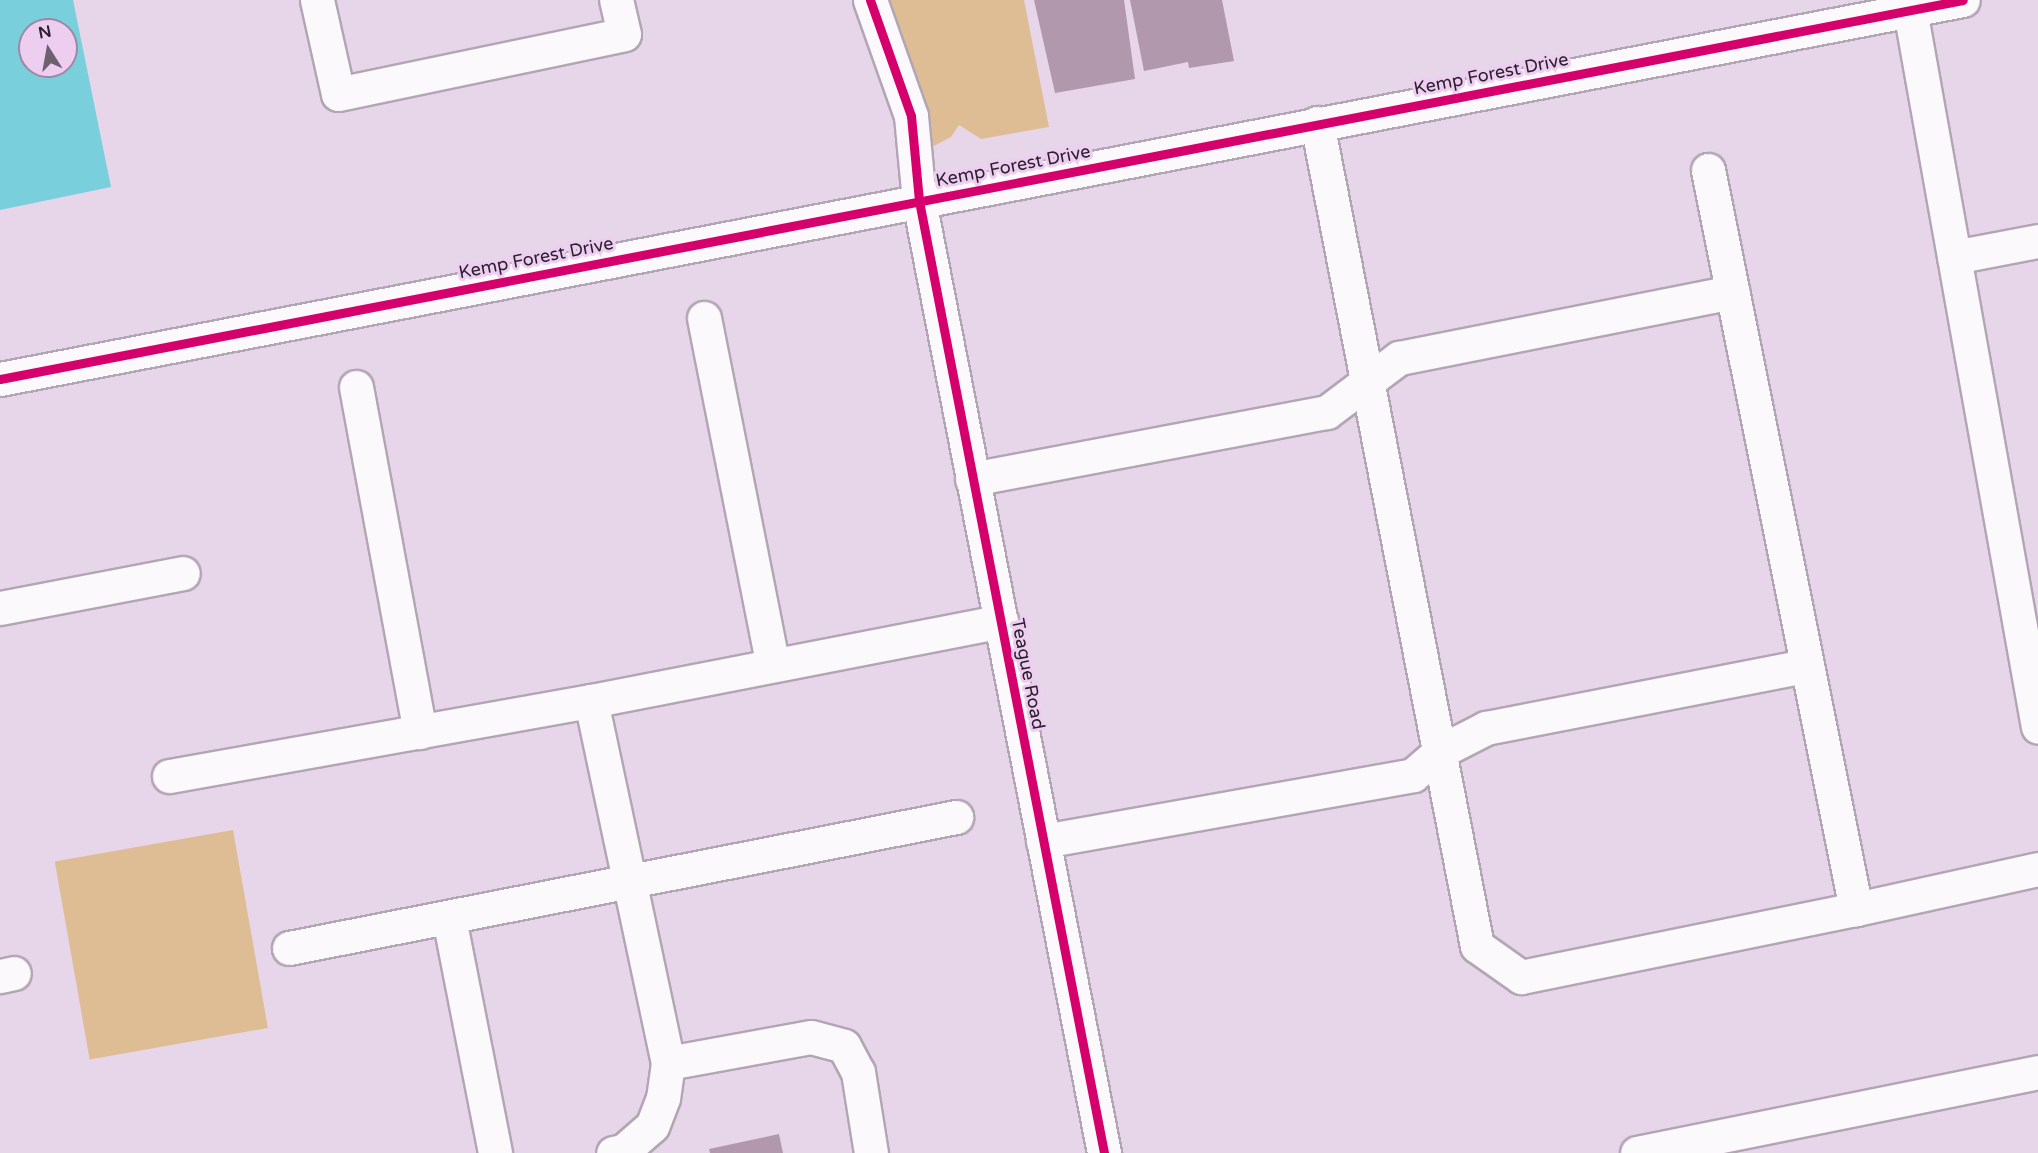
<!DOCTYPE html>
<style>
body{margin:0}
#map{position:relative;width:2038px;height:1153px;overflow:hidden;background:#e7d6e9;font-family:"Varela Round",sans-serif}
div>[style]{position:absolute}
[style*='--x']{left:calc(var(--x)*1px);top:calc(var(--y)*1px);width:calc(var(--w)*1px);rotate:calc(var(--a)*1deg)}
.green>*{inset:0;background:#debd95;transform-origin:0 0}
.water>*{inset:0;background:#7acfdc}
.building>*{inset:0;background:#b198ac}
.roads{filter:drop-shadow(2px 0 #b3a6b4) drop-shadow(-2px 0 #b3a6b4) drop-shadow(0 2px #b3a6b4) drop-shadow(0 -2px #b3a6b4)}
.minor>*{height:33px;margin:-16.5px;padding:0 16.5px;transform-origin:16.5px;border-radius:16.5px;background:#fbf9fc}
.cycleway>*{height:9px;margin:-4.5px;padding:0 4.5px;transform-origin:4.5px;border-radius:4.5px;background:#d6006c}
span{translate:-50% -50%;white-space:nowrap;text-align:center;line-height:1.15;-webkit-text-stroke:6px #edcef1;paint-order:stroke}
.street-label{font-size:18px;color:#2b202d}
.north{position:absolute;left:18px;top:18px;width:60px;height:60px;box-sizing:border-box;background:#edcef1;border:2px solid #9f88a3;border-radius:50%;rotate:349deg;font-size:16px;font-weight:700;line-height:24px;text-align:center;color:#2b202d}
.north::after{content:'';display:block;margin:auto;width:21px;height:27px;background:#6d606f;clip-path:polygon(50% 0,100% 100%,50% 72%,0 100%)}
</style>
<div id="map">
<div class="green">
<div style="clip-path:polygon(870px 0,1024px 0,1049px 127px,981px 139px,959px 125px,951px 137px,915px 156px)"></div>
<div style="left:233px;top:830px;width:201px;height:181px;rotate:80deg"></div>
</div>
<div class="water">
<div style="clip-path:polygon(evenodd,0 0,73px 0,111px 187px,0 210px,0 0,30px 30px,66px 30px,66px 66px,30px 66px,30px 30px)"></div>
</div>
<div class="building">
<div style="clip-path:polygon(1034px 0,1124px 0,1135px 79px,1055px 93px)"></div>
<div style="clip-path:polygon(1130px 0,1222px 0,1234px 61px,1189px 68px,1188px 62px,1144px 71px)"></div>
<div style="clip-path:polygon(779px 1134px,783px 1153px,710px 1153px,709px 1149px)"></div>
</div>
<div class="roads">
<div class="minor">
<div style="--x:317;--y:0;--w:96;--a:77.4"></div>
<div style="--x:338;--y:94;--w:292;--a:-11.8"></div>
<div style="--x:624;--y:34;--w:35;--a:-103"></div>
<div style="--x:870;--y:0;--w:123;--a:70.5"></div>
<div style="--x:911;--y:116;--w:85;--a:84.6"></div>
<div style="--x:919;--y:201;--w:970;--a:79"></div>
<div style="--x:1910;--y:10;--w:728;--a:79.88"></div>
<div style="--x:1317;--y:123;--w:838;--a:79"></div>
<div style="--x:1477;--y:946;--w:54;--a:35.2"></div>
<div style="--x:1521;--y:977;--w:342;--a:-11.5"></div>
<div style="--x:1708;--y:170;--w:754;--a:78.68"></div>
<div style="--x:1856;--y:909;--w:186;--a:-12.4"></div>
<div style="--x:1954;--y:257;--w:86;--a:-10.8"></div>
<div style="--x:704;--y:318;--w:352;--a:78.8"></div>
<div style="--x:0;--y:379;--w:1999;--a:-10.93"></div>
<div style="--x:356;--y:387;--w:351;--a:79.5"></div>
<div style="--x:972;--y:479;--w:361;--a:-10.7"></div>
<div style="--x:1327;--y:412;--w:90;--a:-36.9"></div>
<div style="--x:1399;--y:358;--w:340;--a:-11.2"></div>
<div style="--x:0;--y:608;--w:186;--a:-10.8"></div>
<div style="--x:591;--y:701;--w:370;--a:78"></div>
<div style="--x:668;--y:1063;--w:35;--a:98"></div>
<div style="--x:663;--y:1098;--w:30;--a:111"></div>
<div style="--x:652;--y:1126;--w:38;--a:139"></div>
<div style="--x:623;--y:1151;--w:10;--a:169"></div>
<div style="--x:169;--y:776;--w:429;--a:-10.1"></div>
<div style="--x:591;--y:701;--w:418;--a:-11"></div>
<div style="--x:1043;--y:841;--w:376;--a:-10.1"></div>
<div style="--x:1413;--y:775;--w:37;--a:-41"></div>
<div style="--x:1441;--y:751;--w:51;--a:-27.1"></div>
<div style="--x:1486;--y:728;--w:324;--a:-11"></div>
<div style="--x:449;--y:918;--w:239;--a:78.9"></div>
<div style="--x:289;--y:948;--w:680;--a:-11.11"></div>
<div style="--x:0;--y:976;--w:14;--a:-12"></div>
<div style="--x:668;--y:1063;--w:145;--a:-10.3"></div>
<div style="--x:811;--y:1037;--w:34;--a:15"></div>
<div style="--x:844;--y:1046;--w:30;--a:62"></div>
<div style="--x:858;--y:1072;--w:82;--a:80.9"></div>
<div style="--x:1637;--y:1153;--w:409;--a:-11.4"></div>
</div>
</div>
<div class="cycleway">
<div style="--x:870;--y:0;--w:123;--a:70.5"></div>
<div style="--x:911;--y:116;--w:85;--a:84.6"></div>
<div style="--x:919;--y:201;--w:970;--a:79"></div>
<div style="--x:0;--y:379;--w:1999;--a:-10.93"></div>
</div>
<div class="street-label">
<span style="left:1491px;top:74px;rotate:-11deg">Kemp Forest Drive</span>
<span style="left:1013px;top:166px;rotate:-11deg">Kemp Forest Drive</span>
<span style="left:536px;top:258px;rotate:-11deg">Kemp Forest Drive</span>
<span style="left:1028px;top:674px;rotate:79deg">Teague Road</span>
</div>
<div class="north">N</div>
</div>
